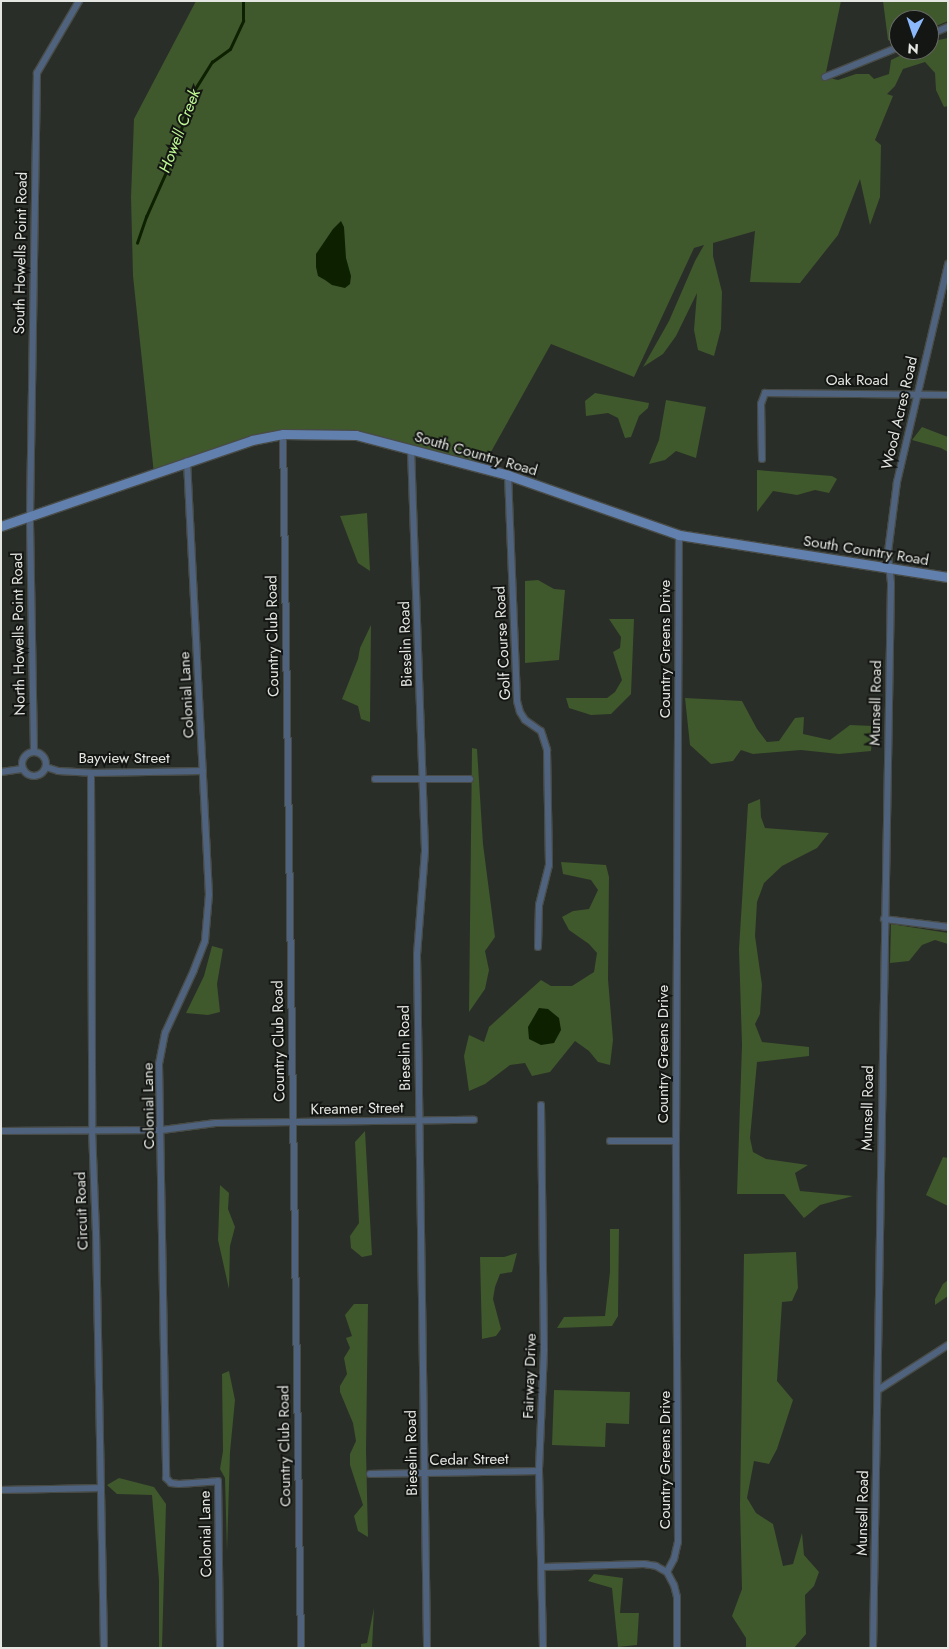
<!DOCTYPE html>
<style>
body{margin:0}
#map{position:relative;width:949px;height:1649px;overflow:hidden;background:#2a2e28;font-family:Jost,sans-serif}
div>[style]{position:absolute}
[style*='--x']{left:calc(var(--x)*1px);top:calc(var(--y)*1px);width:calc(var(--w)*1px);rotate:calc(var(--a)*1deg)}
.green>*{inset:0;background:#3f582c}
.water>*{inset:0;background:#0d2100}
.stream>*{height:2.5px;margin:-1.25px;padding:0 1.25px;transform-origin:1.25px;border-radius:1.25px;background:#0d2100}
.roads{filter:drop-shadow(1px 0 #484b46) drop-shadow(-1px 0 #484b46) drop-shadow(0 1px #484b46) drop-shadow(0 -1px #484b46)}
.minor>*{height:6px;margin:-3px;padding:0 3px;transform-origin:3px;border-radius:3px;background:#4f637f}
.minor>.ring{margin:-3px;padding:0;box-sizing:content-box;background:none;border:6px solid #4f637f;border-radius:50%}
.secondary>*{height:9px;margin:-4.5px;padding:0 4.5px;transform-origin:4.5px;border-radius:4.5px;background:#6280ae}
span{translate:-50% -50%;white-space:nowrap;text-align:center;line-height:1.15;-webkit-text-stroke:4px #141613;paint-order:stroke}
.street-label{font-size:15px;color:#e3e6e1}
.water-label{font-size:16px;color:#bef993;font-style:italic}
.frame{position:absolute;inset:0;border:2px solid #e3e6e1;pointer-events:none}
.north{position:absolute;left:889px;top:10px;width:50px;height:50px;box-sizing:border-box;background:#141613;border:1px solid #676965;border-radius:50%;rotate:184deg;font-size:14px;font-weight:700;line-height:20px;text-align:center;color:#e3e6e1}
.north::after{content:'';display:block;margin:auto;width:18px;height:22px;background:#8cb9fc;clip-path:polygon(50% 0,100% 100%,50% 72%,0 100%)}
</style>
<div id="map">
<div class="green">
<div style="clip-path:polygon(196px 1px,841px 1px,825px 77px,838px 80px,856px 74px,869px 74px,874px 79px,889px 74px,891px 60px,912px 50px,929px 50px,929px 42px,948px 38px,948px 106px,944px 107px,936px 90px,935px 73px,925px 62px,903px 69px,895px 86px,887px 94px,893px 96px,875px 140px,881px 145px,880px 197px,870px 225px,860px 179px,838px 235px,800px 283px,750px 282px,755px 231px,713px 243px,713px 256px,722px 292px,721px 329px,714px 356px,698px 350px,694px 330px,697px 293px,676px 336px,663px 354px,643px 367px,669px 321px,695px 261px,704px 245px,694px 248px,634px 377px,551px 344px,482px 468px,356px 435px,283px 434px,154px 474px,133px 276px,131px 197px,134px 119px)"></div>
<div style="clip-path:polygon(883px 1px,948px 1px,948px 21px,929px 29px,929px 20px,899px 20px,899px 41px,894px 43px,888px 40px)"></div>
<div style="clip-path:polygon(595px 393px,649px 403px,648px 408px,639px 416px,631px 437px,625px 438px,618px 418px,608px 413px,586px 416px,585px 401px)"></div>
<div style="clip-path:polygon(666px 400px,706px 407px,696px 458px,676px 451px,665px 460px,649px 464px,659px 440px)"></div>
<div style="clip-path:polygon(922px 427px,948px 437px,948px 452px,941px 448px,912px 440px)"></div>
<div style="clip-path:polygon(757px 470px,832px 476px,837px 479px,829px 493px,815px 490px,797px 495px,773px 491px,757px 512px)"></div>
<div style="clip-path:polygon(367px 513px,370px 571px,358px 563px,340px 516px)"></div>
<div style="clip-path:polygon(538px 580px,554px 589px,565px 590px,559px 660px,525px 663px,525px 581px)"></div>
<div style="clip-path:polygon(609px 619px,634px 619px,631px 694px,611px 714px,591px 715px,569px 708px,566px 698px,607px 698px,615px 692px,622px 680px,613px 652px,620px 648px,621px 637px)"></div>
<div style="clip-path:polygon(371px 625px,370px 722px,361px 719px,358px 706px,342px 699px,358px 659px,360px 648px)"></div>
<div style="clip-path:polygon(685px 698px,742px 701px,757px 729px,767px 742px,779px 741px,795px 718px,804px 717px,803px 734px,830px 740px,850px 725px,873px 726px,871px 751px,839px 754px,801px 750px,753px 754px,741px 750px,733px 761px,711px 764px,690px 745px)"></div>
<div style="clip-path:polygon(472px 748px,477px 749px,483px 844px,495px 937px,485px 951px,489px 970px,485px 989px,469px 1012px)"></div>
<div style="clip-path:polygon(760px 799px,761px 817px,765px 828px,829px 833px,817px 848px,782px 866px,764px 883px,757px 902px,755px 936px,762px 985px,760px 1014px,755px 1024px,762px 1042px,809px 1047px,809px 1056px,757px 1062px,750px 1138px,753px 1152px,766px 1159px,808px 1165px,795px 1173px,800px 1191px,853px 1196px,820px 1205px,804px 1218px,784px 1194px,737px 1194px,742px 1045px,739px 949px,748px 804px)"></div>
<div style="clip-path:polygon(561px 862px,606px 865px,609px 877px,608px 979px,613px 1040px,610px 1065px,598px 1062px,589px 1051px,575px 1041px,550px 1072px,532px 1076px,525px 1063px,510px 1065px,485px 1084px,469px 1091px,464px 1056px,469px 1035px,484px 1042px,489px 1027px,541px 980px,551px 986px,572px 986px,594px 972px,597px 953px,589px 944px,569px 930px,562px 917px,573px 911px,589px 909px,598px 890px,591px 880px,563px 874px)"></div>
<div style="clip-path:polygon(891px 924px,948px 933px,948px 944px,935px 940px,922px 945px,909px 961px,890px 963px)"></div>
<div style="clip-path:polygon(212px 946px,223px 949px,217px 984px,220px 1012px,208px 1015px,186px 1013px,204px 976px)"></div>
<div style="clip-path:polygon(365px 1131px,372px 1255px,362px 1257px,351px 1248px,350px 1236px,359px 1223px,355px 1142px)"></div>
<div style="clip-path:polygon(943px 1157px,948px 1158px,948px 1206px,926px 1195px)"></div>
<div style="clip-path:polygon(220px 1185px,229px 1193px,228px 1209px,235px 1227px,230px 1246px,229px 1289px,218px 1240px)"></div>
<div style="clip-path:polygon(610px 1229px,619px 1229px,618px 1316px,612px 1326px,557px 1328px,564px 1317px,605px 1316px,610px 1272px)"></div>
<div style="clip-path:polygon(796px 1252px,798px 1288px,792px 1301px,782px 1302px,777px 1381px,793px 1400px,777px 1449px,769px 1464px,754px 1461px,747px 1498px,756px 1513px,773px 1524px,783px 1566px,793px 1564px,802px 1533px,804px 1555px,819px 1572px,814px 1586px,805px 1595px,806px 1634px,794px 1648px,746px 1648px,746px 1638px,732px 1616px,742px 1589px,740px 1505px,744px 1254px)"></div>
<div style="clip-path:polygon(517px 1253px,512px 1272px,500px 1274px,495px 1287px,493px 1299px,501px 1329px,496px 1336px,482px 1339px,480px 1257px,504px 1257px)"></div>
<div style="clip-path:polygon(948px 1280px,948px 1296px,935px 1305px,935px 1299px,943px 1284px)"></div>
<div style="clip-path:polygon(354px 1304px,368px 1304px,366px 1450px,368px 1537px,358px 1531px,354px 1516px,363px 1505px,350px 1465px,350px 1454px,356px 1441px,353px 1423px,340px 1392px,340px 1386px,347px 1374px,344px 1358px,350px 1348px,346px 1338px,352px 1336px,345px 1315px)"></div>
<div style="clip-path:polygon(229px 1371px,235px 1400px,230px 1452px,227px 1552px,225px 1478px,220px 1469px,223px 1451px,222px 1374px)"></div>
<div style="clip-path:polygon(554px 1390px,630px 1392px,629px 1424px,606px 1423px,605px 1447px,552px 1445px)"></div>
<div style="clip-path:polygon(119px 1478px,154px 1487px,166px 1504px,162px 1648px,159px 1648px,159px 1580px,152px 1495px,117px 1494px,107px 1485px)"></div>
<div style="clip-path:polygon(594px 1574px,623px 1578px,620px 1613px,639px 1613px,637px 1645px,618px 1647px,612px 1588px,588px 1581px)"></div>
<div style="clip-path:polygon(374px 1608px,372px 1648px,361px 1648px,361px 1644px,367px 1643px)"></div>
</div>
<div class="water">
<div style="clip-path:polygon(341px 221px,344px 227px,346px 258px,351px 276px,350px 284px,345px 288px,332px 285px,325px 280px,318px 276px,316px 267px,316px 254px,333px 229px)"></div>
<div style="clip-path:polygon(539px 1008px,548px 1009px,559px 1018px,561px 1030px,554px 1043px,541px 1045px,529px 1039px,528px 1027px)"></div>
</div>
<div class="stream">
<div style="--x:137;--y:243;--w:28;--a:-71"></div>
<div style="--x:146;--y:217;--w:49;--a:-66"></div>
<div style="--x:166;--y:172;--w:88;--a:-70.7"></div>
<div style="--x:195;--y:89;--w:32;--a:-58"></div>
<div style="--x:212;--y:62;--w:22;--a:-36"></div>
<div style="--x:230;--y:49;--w:31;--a:-65"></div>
<div style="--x:243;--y:21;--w:20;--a:-90"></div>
</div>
<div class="roads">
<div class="minor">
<div style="--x:929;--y:35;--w:21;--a:-23"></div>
<div style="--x:825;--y:77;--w:80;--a:-22.1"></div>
<div style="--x:283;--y:434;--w:1214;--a:89.15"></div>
<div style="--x:411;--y:449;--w:402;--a:88"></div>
<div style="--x:425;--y:851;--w:103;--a:94.4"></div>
<div style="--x:417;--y:954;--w:694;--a:89.17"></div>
<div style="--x:762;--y:459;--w:55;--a:-91"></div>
<div style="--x:761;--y:404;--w:12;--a:-70"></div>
<div style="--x:765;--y:393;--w:183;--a:0.6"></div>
<div style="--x:187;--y:461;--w:434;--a:87.1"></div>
<div style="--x:209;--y:894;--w:47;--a:94.9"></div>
<div style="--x:205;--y:941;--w:31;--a:111"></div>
<div style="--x:194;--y:970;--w:69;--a:114.7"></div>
<div style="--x:165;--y:1033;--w:32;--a:101"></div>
<div style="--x:159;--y:1064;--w:414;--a:89"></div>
<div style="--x:166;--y:1478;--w:7;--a:45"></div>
<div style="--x:171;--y:1483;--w:8;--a:7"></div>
<div style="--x:179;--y:1484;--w:39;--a:-4"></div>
<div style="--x:218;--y:1481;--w:167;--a:89.3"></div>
<div style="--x:508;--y:475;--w:226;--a:87.7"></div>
<div style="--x:517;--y:701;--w:11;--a:75"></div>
<div style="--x:520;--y:712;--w:9;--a:58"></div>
<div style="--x:525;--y:720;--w:19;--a:35"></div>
<div style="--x:541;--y:731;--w:20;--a:72"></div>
<div style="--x:547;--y:750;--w:115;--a:89"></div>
<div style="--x:549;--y:865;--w:41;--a:104"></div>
<div style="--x:539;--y:905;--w:42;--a:91.4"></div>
<div class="ring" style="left:22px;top:752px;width:18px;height:18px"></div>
<div style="--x:34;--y:752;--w:236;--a:-91"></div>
<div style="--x:30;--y:516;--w:443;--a:-89.1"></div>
<div style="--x:37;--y:73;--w:83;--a:-59.7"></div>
<div style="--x:46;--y:767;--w:13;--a:18"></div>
<div style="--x:58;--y:771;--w:33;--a:3"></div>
<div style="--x:91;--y:773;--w:112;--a:-1"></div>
<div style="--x:1;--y:772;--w:21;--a:-8"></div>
<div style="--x:91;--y:773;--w:356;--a:89.8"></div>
<div style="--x:92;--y:1129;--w:102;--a:87.8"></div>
<div style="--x:96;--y:1231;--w:417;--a:88.9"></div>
<div style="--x:375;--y:779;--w:95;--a:0"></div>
<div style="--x:884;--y:919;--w:64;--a:7.1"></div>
<div style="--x:541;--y:1105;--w:245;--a:89.3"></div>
<div style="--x:544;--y:1350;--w:121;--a:92.4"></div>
<div style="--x:539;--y:1471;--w:177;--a:88.7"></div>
<div style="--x:1;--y:1131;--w:161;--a:-0.4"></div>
<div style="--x:162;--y:1130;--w:54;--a:-7.4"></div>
<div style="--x:216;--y:1123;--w:258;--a:-0.7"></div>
<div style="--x:610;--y:1141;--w:66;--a:0"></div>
<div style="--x:878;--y:1390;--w:83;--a:-32.7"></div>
<div style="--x:370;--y:1474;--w:169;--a:-1"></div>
<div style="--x:1;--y:1490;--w:100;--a:-1.1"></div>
<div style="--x:543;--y:1567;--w:101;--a:-1.7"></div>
<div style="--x:644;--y:1564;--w:12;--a:9"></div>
<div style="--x:656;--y:1566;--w:13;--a:29"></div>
<div style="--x:667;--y:1572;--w:15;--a:-62"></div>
<div style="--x:674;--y:1559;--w:17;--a:-77"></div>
<div style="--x:678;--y:1542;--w:401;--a:-90.3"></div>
<div style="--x:676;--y:1141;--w:606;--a:-89.72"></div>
<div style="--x:667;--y:1572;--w:15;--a:62"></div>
<div style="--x:674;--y:1585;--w:12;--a:76"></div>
<div style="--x:677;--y:1597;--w:51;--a:90"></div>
<div style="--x:873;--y:1648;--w:1065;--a:-89.03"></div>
<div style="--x:891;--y:583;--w:31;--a:-96"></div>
<div style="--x:888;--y:552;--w:71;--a:-82.7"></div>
<div style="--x:897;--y:482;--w:224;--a:-76.8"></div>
</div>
<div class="secondary">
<div style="--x:1;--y:526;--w:265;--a:-18.9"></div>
<div style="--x:252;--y:440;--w:32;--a:-11"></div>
<div style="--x:283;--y:434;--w:73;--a:0.8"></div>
<div style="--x:356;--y:435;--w:157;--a:14.7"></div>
<div style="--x:508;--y:475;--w:181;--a:19.3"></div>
<div style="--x:679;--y:535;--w:272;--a:8.9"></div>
</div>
</div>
<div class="street-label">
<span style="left:21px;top:253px;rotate:-89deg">South Howells Point Road</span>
<span style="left:857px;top:381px">Oak Road</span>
<span style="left:900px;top:413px;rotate:-77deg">Wood Acres Road</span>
<span style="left:476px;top:454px;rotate:16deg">South Country Road</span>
<span style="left:866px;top:551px;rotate:9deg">South Country Road</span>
<span style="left:19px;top:634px;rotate:-91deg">North Howells Point Road</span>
<span style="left:273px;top:636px;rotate:-91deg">Country Club Road</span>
<span style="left:503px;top:643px;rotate:-93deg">Golf Course Road</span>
<span style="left:406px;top:644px;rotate:-92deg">Bieselin Road</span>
<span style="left:666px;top:649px;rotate:-90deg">Country Greens Drive</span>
<span style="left:187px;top:695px;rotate:-93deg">Colonial Lane</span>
<span style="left:876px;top:703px;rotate:-89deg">Munsell Road</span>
<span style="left:124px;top:759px">Bayview Street</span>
<span style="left:279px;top:1041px;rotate:-91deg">Country Club Road</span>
<span style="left:405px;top:1048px;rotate:-91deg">Bieselin Road</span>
<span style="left:664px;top:1054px;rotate:-90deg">Country Greens Drive</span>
<span style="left:149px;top:1106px;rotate:-91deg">Colonial Lane</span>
<span style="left:868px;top:1108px;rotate:-89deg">Munsell Road</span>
<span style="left:357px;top:1109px;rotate:-1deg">Kreamer Street</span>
<span style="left:82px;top:1211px;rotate:-92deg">Circuit Road</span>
<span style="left:530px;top:1376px;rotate:-88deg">Fairway Drive</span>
<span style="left:285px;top:1446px;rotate:-91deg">Country Club Road</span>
<span style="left:412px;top:1453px;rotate:-91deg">Bieselin Road</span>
<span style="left:469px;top:1460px;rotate:-1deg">Cedar Street</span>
<span style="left:666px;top:1460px;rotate:-90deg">Country Greens Drive</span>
<span style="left:863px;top:1513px;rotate:-89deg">Munsell Road</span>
<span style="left:206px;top:1534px;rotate:-91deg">Colonial Lane</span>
</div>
<div class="water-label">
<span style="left:180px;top:131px;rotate:-69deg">Howell Creek</span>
</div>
<div class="frame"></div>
<div class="north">N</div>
</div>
